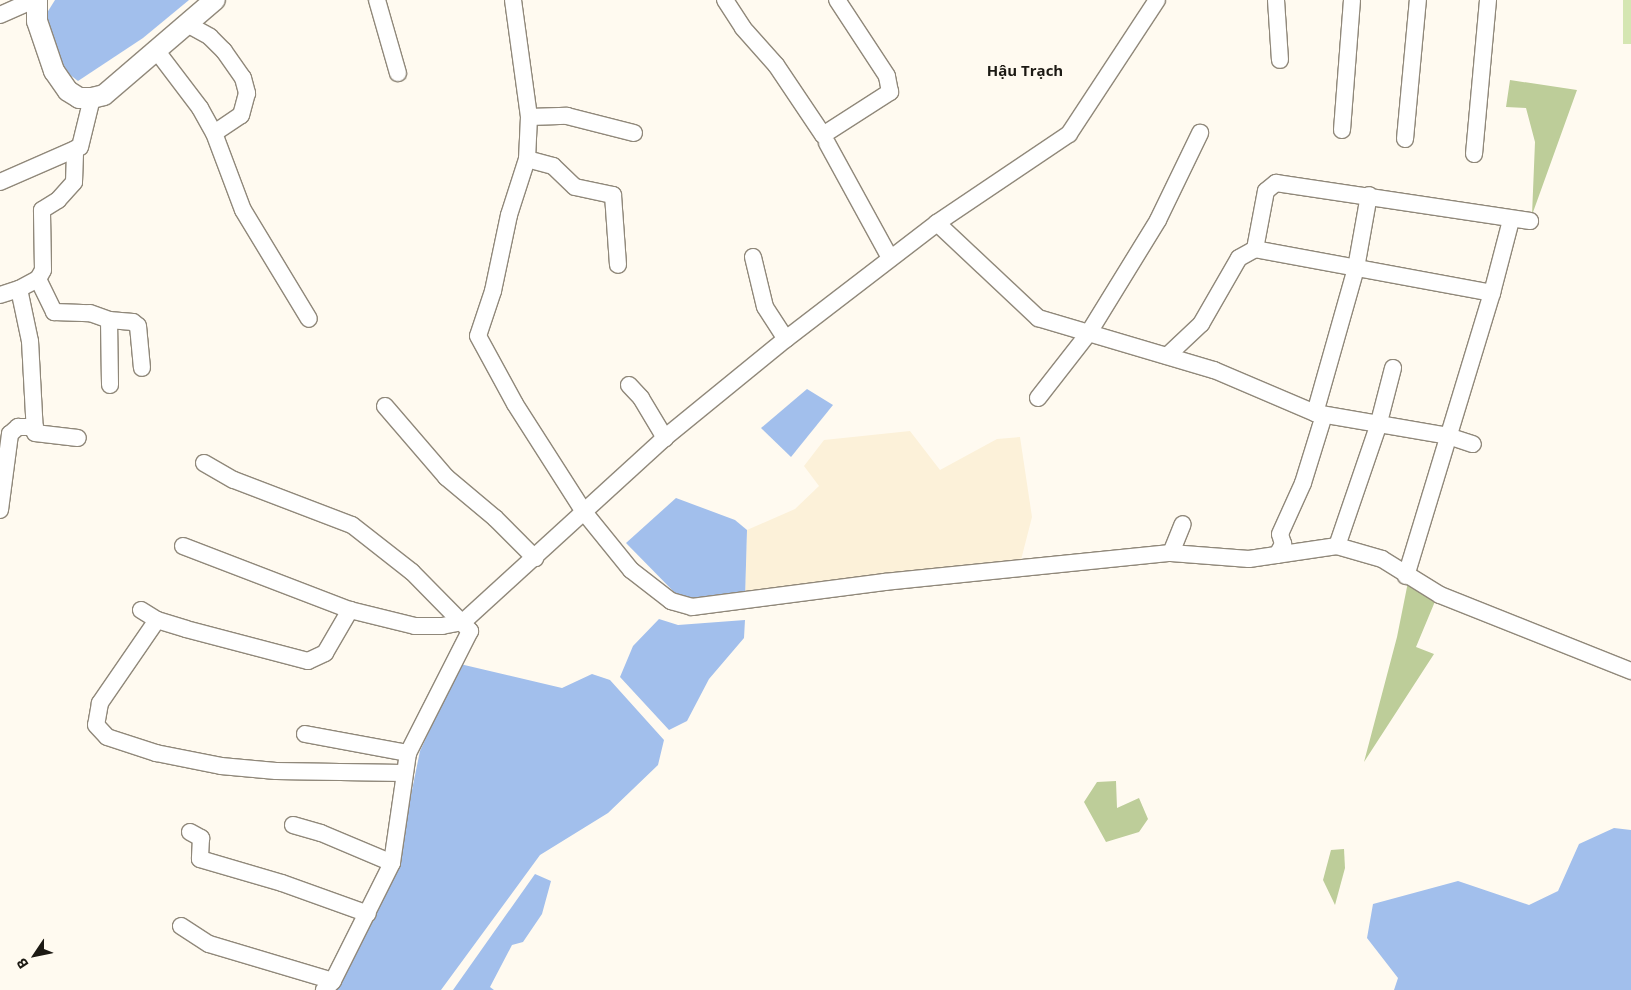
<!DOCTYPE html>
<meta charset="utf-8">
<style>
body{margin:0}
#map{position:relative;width:1631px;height:990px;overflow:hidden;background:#fffaf0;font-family:"Open Sans",sans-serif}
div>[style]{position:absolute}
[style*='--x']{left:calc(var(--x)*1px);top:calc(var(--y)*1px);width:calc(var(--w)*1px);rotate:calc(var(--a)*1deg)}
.built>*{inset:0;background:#fcf1d9}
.green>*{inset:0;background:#d5e6b2;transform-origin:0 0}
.forest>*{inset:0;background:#bdcd99}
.water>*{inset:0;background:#a2bfec}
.roads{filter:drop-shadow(1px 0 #90887a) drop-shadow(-1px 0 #90887a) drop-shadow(0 1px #90887a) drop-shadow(0 -1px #90887a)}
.minor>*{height:16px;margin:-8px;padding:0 8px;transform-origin:8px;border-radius:8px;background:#fff}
.tertiary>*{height:20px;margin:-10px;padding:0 10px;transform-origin:10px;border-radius:10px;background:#fff}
span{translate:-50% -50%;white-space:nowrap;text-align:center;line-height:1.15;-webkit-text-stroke:4px #fffaf0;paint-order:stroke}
.quarter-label{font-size:15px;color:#1c1913;font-weight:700}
.north{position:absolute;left:10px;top:930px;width:50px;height:50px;-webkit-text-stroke:4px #fffaf0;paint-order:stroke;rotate:236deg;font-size:14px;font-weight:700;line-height:20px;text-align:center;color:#1c1913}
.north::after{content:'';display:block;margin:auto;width:18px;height:22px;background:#1c1913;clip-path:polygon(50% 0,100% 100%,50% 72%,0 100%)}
</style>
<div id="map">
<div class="built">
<div style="clip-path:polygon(910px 431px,940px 470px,997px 439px,1020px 437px,1032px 517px,1021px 560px,745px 598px,747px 530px,795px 509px,819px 486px,804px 466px,824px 440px)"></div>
</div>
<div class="green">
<div style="left:1623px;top:0;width:8px;height:44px"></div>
</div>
<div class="forest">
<div style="clip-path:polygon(1510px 80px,1577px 90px,1532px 215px,1535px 142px,1526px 108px,1506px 107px)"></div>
<div style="clip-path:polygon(1408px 582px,1436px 599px,1416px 647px,1434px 654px,1364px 762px,1397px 637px)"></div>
<div style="clip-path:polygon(1116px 781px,1117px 808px,1139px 798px,1148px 819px,1139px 832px,1106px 842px,1084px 802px,1097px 782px)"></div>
<div style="clip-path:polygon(1344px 849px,1345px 868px,1335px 905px,1323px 880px,1331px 850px)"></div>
</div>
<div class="water">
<div style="clip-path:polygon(55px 0,189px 0,143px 38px,78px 81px,65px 71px,45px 16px)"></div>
<div style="clip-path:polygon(807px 389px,833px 405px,791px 457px,761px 428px)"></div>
<div style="clip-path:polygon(676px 498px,735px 520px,747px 530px,745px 598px,699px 604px,678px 596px,626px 543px)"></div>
<div style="clip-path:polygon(659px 619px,678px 625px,745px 620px,744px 638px,709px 679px,687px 721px,669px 730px,620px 677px,633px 646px)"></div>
<div style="clip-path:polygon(460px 664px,562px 688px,592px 674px,610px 680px,664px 740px,658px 765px,608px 813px,540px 855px,441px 990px,334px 990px,397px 863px,420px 751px)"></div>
<div style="clip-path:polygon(1614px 828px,1631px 830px,1631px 990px,1394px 990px,1398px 978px,1367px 938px,1373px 904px,1458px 881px,1529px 905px,1558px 891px,1579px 844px)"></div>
<div style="clip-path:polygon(535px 874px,551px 881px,542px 914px,523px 942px,512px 945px,490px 987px,494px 990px,453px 990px)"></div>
</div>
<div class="roads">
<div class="minor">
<div style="--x:377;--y:0;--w:76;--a:74"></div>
<div style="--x:513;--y:0;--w:118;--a:82.2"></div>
<div style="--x:529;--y:117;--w:42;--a:92.7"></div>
<div style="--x:527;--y:159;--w:59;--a:107.8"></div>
<div style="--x:509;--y:215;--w:78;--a:101.9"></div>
<div style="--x:493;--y:291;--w:47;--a:108.4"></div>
<div style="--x:478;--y:336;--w:77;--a:61.4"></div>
<div style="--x:515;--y:404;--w:128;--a:57.4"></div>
<div style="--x:584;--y:512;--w:75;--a:51"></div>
<div style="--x:631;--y:570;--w:51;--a:37.8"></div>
<div style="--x:671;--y:601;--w:22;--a:16"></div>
<div style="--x:692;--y:607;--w:194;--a:-7.4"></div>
<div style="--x:884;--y:582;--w:288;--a:-5.8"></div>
<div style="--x:1171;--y:553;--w:78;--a:4.4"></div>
<div style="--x:1249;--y:559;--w:89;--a:-8.4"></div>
<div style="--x:1337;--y:546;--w:47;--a:16.1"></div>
<div style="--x:1382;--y:559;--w:68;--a:31.8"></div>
<div style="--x:1440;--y:595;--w:206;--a:21.7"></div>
<div style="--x:725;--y:0;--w:33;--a:57"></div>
<div style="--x:743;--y:28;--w:50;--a:48.3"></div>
<div style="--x:776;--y:65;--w:84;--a:56.1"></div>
<div style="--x:823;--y:135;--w:80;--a:-32.7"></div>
<div style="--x:890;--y:92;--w:16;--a:-101"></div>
<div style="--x:887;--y:76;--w:91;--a:-123.3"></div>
<div style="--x:1276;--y:0;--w:60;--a:86.2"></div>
<div style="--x:0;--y:15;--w:36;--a:-24"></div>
<div style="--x:187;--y:24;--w:26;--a:29"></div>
<div style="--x:210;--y:37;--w:20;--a:45"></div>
<div style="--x:224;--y:51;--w:33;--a:55"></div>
<div style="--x:243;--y:78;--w:16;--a:75"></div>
<div style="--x:247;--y:93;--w:23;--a:105"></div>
<div style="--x:241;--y:115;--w:32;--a:146"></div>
<div style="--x:156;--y:50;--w:73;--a:52.8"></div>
<div style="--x:200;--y:108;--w:29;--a:61"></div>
<div style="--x:214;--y:133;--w:82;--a:69.4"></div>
<div style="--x:243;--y:210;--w:127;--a:58.8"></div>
<div style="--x:529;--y:117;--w:38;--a:-2"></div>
<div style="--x:567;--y:116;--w:69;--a:14.2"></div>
<div style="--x:1342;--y:130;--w:130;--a:-85.6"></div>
<div style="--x:1405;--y:139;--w:140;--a:-84.7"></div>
<div style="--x:827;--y:143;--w:131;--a:61.3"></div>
<div style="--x:1474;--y:154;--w:155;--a:-84.8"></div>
<div style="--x:527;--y:159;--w:27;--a:15"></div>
<div style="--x:553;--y:166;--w:30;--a:44"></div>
<div style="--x:575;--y:187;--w:39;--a:12"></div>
<div style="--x:613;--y:195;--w:70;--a:85.9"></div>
<div style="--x:0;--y:182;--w:87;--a:-23.6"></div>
<div style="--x:80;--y:147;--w:50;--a:-76.2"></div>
<div style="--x:937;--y:223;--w:139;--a:43.2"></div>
<div style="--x:1038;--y:318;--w:184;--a:16.5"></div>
<div style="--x:1214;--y:370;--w:110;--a:23.1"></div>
<div style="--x:1315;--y:413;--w:135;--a:9.8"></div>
<div style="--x:1448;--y:436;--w:26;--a:18"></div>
<div style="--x:1255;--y:249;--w:59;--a:-79.3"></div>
<div style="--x:1266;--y:191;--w:13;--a:-39"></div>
<div style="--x:1276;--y:183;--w:257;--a:8.5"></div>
<div style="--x:753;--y:257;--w:51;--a:76.5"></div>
<div style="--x:765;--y:307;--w:38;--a:57"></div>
<div style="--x:38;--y:279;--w:37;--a:64"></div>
<div style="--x:54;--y:312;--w:36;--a:2"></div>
<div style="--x:90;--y:313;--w:20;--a:20"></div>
<div style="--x:109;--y:320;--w:65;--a:89.1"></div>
<div style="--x:19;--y:289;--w:21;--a:-28"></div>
<div style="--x:38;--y:279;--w:10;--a:-61"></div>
<div style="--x:43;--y:270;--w:60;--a:-91"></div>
<div style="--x:42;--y:210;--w:19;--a:-32"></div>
<div style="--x:58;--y:200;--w:24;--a:-48"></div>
<div style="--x:74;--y:182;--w:33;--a:-88"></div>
<div style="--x:0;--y:295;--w:20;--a:-18"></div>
<div style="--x:19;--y:289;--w:53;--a:78.1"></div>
<div style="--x:30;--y:341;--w:92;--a:86.9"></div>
<div style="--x:35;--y:433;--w:43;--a:6.6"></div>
<div style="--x:109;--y:320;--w:24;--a:5"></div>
<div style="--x:133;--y:322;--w:6;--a:39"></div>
<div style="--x:138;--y:326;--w:42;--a:84.6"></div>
<div style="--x:1167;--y:356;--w:47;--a:-43.3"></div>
<div style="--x:1201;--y:324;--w:76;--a:-60.1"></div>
<div style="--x:1239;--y:258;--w:18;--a:-29"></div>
<div style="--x:1255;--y:249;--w:241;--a:10.5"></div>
<div style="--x:629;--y:385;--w:18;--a:47"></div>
<div style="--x:641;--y:398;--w:47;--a:59"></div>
<div style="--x:1038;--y:398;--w:81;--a:-52"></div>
<div style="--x:1088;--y:334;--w:134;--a:-58.4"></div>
<div style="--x:1158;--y:220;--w:97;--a:-64.2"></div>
<div style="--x:385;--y:406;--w:94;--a:49.3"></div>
<div style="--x:446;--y:477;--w:64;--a:39.9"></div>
<div style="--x:495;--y:518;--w:57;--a:45"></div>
<div style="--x:1315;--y:413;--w:151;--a:-74.2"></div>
<div style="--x:1356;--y:268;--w:74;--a:-79.9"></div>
<div style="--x:204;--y:463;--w:34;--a:30"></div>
<div style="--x:234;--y:480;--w:126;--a:20.9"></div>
<div style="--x:352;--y:525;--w:76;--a:38.1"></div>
<div style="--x:412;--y:572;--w:83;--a:45.5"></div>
<div style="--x:470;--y:631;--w:137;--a:116.9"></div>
<div style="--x:408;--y:753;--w:111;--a:98.3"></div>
<div style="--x:392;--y:863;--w:132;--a:116.6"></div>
<div style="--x:333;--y:981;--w:13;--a:135"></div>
<div style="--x:0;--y:510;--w:77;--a:-82.5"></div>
<div style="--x:10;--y:434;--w:11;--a:-41"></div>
<div style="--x:18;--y:427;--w:17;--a:0"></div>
<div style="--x:183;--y:546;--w:179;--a:21"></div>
<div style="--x:1337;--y:546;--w:127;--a:-71.1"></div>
<div style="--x:1378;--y:426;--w:60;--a:-75.5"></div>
<div style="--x:1171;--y:553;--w:31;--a:-68"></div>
<div style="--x:1277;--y:555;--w:13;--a:-61"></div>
<div style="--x:1283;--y:544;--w:10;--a:-107"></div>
<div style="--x:1280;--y:534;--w:56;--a:-65.7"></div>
<div style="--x:1303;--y:483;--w:71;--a:-72.8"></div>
<div style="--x:1406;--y:576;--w:296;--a:-73.1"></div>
<div style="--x:1492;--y:293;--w:75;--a:-75.4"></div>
<div style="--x:141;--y:610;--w:19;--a:32"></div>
<div style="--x:157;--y:620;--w:30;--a:17"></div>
<div style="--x:186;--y:629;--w:126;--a:14.7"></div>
<div style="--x:308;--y:661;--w:19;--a:-25"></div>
<div style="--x:325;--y:653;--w:50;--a:-59.8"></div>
<div style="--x:350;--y:610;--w:67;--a:13.8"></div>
<div style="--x:415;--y:626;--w:27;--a:0"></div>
<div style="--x:442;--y:626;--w:21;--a:-11"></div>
<div style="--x:463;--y:622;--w:270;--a:-42.4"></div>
<div style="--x:662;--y:440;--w:160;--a:-39.2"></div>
<div style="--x:786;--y:339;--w:190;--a:-37.5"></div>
<div style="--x:937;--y:223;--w:159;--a:-34"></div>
<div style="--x:1069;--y:134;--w:160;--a:-56.7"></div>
<div style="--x:157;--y:620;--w:101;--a:124.5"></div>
<div style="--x:100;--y:703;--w:22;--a:100"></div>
<div style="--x:96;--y:725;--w:16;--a:47"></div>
<div style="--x:107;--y:737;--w:52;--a:18.1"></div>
<div style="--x:156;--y:753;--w:66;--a:11.3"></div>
<div style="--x:221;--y:766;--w:55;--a:5.2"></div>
<div style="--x:276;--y:771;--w:128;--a:0.9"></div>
<div style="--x:305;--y:734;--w:105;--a:10.5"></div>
<div style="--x:293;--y:825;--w:29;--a:16"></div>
<div style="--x:321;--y:833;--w:77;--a:22.9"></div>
<div style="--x:190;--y:832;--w:13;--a:29"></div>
<div style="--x:201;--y:838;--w:21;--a:93"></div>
<div style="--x:200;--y:859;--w:85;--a:16.3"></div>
<div style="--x:282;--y:883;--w:91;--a:19.8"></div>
<div style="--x:181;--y:926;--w:33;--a:33"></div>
<div style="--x:209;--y:944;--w:129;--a:16.6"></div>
</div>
<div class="tertiary">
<div style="--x:37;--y:0;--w:21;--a:90"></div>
<div style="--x:37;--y:21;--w:53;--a:71.2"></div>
<div style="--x:54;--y:71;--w:24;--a:55"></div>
<div style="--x:68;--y:91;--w:13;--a:32"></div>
<div style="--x:79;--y:98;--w:13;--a:0"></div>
<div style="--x:92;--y:98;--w:12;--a:-14"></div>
<div style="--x:104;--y:95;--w:146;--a:-40.6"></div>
</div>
</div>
<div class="quarter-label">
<span style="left:1025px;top:71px">Hậu Trạch</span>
</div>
<div class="north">B</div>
</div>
